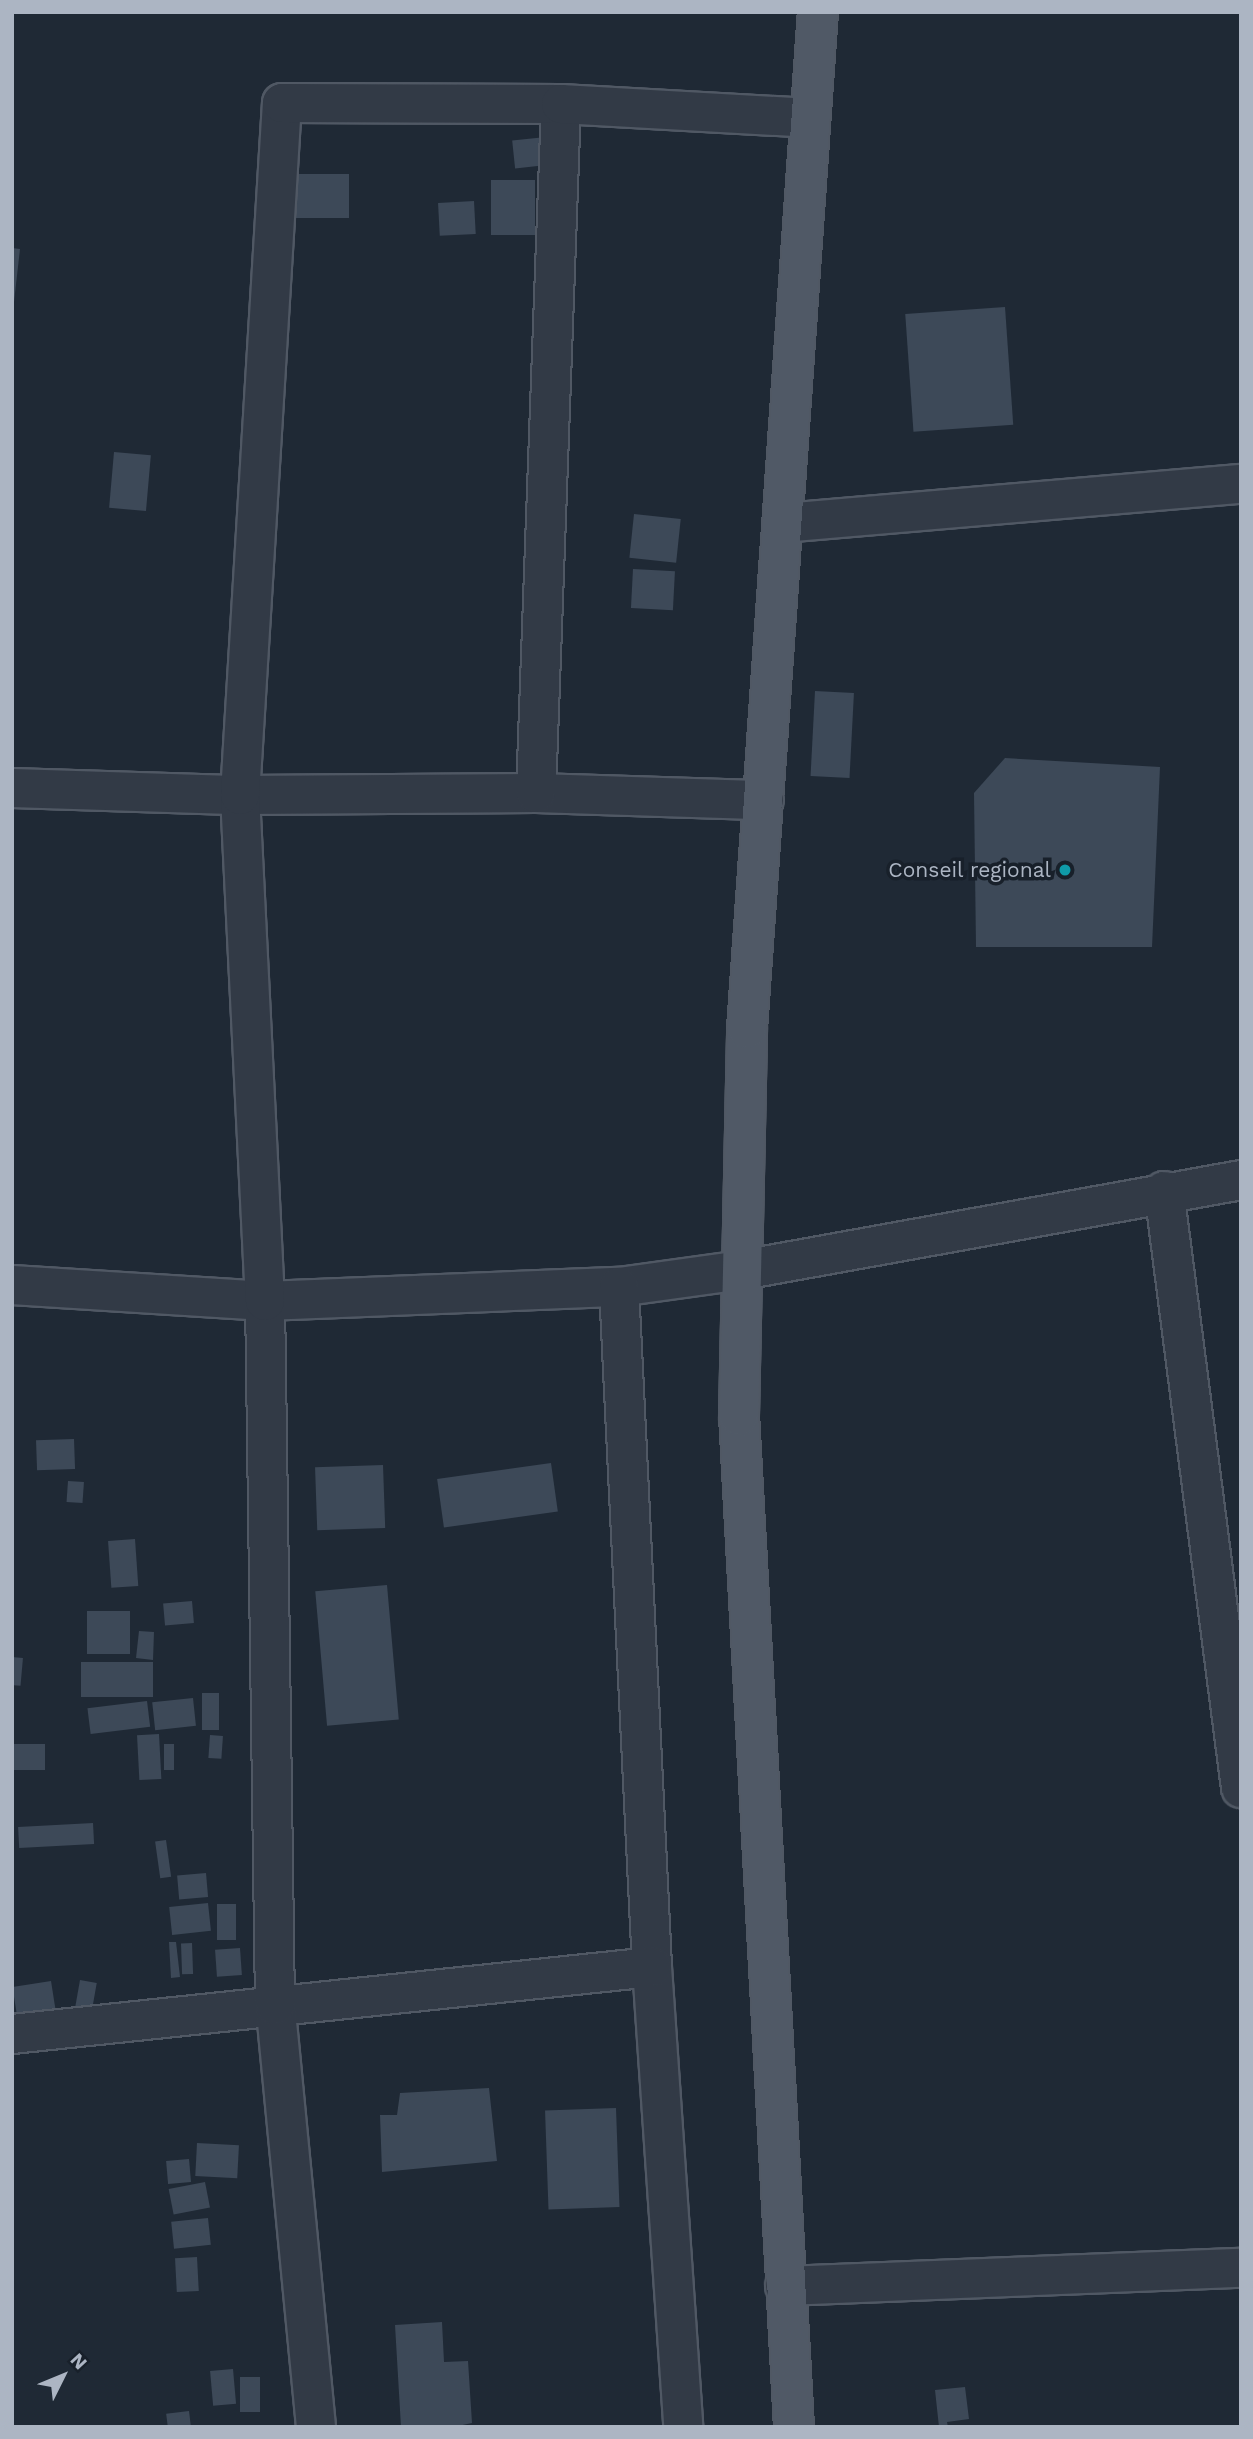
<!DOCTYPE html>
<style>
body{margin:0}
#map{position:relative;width:1253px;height:2439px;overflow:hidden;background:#1f2935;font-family:"Work Sans",sans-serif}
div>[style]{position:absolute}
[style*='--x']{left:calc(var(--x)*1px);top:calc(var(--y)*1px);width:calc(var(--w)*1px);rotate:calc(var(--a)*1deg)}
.building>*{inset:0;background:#3d4958;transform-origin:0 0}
.roads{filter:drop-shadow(2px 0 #505864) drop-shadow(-2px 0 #505864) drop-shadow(0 2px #505864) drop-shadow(0 -2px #505864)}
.street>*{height:38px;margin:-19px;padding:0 19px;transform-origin:19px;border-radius:19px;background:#323a46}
.primary>*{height:38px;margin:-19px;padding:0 19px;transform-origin:19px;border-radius:19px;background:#505966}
.dots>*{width:19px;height:19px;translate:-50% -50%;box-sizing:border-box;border:4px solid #18202a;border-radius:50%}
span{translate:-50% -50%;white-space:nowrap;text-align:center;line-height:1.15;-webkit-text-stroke:7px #18202a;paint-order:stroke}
.poi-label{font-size:21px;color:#acb5c3}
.right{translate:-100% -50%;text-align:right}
.frame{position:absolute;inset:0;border:14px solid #acb5c3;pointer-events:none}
.north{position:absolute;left:28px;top:2341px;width:70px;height:70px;-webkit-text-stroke:5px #18202a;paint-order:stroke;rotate:47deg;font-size:19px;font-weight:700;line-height:28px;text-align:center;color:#acb5c3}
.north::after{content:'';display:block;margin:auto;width:24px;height:32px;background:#acb5c3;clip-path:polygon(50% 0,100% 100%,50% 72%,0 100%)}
</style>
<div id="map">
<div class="building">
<div style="left:546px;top:137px;width:28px;height:34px;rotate:84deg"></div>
<div style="left:286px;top:174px;width:63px;height:44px"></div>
<div style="left:491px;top:180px;width:44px;height:55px"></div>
<div style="left:474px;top:201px;width:33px;height:36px;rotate:87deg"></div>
<div style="clip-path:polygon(12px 248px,20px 249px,14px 302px,12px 301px)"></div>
<div style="left:1005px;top:307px;width:118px;height:100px;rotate:86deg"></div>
<div style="left:114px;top:452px;width:37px;height:56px;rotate:5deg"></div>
<div style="left:634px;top:514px;width:47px;height:44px;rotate:6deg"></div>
<div style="left:633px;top:569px;width:42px;height:39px;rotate:3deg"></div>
<div style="left:815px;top:691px;width:39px;height:85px;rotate:3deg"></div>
<div style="clip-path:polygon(1005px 758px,1160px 767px,1152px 947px,976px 947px,974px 793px)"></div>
<div style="left:74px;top:1439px;width:30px;height:38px;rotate:88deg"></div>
<div style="left:551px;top:1463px;width:49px;height:115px;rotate:82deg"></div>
<div style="left:383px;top:1465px;width:63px;height:68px;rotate:88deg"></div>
<div style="left:68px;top:1481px;width:16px;height:21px;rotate:4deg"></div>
<div style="left:135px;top:1539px;width:47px;height:27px;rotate:86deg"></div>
<div style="left:387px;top:1585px;width:135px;height:72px;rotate:85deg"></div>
<div style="left:192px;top:1601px;width:22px;height:29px;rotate:85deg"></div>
<div style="left:87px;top:1611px;width:43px;height:43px"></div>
<div style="clip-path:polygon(139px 1631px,154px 1632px,153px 1660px,136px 1658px)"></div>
<div style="left:12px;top:1657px;width:11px;height:28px;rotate:5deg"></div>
<div style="left:81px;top:1662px;width:72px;height:35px"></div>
<div style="left:219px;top:1693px;width:37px;height:17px;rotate:90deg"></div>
<div style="left:193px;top:1698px;width:28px;height:41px;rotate:84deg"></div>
<div style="left:147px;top:1701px;width:26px;height:60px;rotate:83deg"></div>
<div style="left:159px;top:1734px;width:45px;height:22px;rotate:87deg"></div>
<div style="left:210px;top:1735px;width:13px;height:23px;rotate:4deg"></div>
<div style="left:13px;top:1744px;width:32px;height:26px"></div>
<div style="left:164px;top:1744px;width:10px;height:26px"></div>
<div style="left:93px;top:1823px;width:21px;height:75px;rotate:87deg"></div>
<div style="left:166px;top:1840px;width:37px;height:11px;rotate:82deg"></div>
<div style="left:206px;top:1873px;width:24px;height:29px;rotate:85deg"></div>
<div style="left:208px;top:1903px;width:28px;height:39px;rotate:84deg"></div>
<div style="left:217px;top:1904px;width:19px;height:36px"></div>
<div style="clip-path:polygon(169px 1942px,176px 1942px,180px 1977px,171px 1978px)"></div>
<div style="left:192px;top:1943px;width:31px;height:11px;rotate:88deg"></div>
<div style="left:240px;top:1948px;width:27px;height:25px;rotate:86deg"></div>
<div style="left:80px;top:1980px;width:17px;height:32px;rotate:10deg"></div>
<div style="left:51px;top:1981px;width:30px;height:39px;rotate:81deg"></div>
<div style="clip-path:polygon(489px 2088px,497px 2161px,382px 2172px,380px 2115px,397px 2115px,400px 2093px)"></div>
<div style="left:616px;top:2108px;width:99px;height:71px;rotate:88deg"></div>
<div style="left:197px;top:2143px;width:42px;height:33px;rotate:3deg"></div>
<div style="left:189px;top:2159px;width:23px;height:23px;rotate:85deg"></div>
<div style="left:205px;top:2182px;width:26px;height:37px;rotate:79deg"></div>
<div style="left:208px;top:2218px;width:27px;height:37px;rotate:84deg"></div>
<div style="left:197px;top:2257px;width:34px;height:22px;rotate:87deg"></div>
<div style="clip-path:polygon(442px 2322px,444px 2362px,468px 2361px,472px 2423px,453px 2427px,401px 2427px,395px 2325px)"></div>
<div style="left:233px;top:2369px;width:35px;height:23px;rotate:85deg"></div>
<div style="left:240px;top:2377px;width:20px;height:35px"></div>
<div style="clip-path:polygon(965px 2387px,969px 2419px,947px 2422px,948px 2427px,939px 2427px,935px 2390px)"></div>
<div style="left:189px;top:2411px;width:16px;height:23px;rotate:83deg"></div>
</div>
<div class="roads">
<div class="street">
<div style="--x:783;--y:523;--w:460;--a:-4.9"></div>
<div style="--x:12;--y:788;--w:228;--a:1.8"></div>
<div style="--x:240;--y:795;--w:296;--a:-0.4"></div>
<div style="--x:536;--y:793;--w:228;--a:1.8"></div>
<div style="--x:536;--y:793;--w:689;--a:-87.92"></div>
<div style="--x:1164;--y:1191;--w:602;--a:82.65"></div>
<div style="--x:12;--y:1285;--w:254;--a:3.6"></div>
<div style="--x:265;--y:1301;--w:354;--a:-2.3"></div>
<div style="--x:619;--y:1287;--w:124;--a:-7.9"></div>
<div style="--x:742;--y:1270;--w:507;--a:-10.22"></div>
<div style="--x:619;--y:1287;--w:681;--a:87.22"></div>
<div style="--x:652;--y:1967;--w:461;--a:86.1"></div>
<div style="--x:12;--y:2034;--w:643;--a:-5.98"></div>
<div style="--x:785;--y:2286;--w:456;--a:-2.3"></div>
<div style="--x:316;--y:2427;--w:424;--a:-95.5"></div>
<div style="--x:275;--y:2005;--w:704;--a:-90.81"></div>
<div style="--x:265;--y:1301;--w:507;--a:-92.83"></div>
<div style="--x:240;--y:795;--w:693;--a:-86.53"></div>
<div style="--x:282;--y:103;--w:279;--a:0.2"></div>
<div style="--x:561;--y:104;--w:249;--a:3.2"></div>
</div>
<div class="primary">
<div style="--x:794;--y:2427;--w:1012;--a:-93.11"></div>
<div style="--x:739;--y:1416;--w:387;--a:-88.8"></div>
<div style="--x:747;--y:1029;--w:1019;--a:-86.01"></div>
</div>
</div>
<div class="dots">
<div style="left:1065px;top:870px;background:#0f9aa8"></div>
</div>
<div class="poi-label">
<span class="right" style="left:1051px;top:870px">Conseil regional</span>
</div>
<div class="frame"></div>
<div class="north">N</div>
</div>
